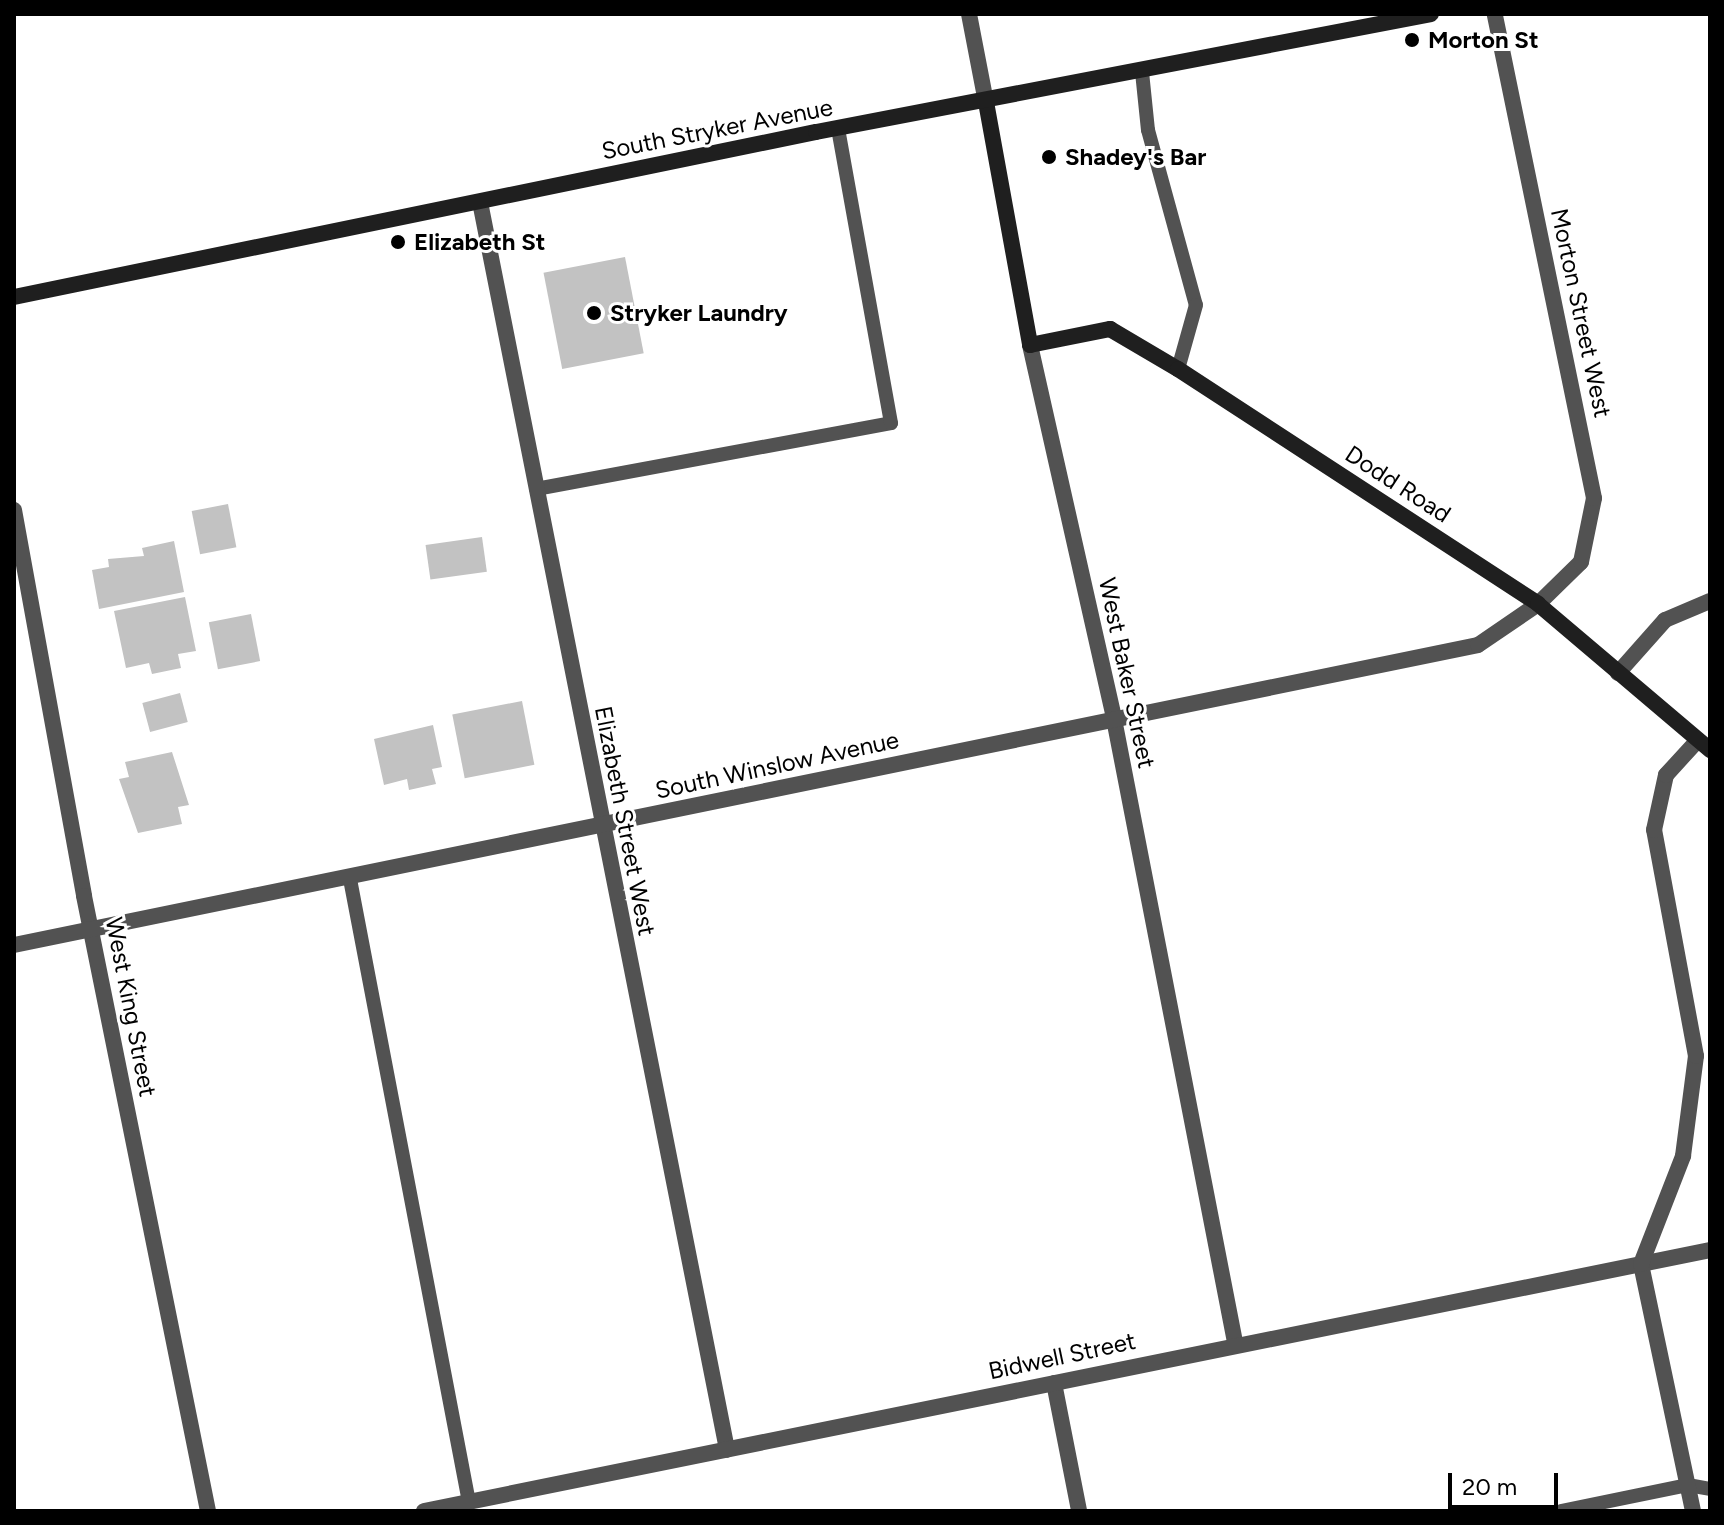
<!DOCTYPE html>
<style>
body{margin:0}
#map{position:relative;width:1724px;height:1525px;overflow:hidden;background:#fff;font-family:Figtree,sans-serif}
div>[style]{position:absolute}
[style*='--x']{left:calc(var(--x)*1px);top:calc(var(--y)*1px);width:calc(var(--w)*1px);rotate:calc(var(--a)*1deg)}
.building>*{inset:0;background:#c2c2c2;transform-origin:0 0}
.lane>*{height:14px;margin:-7px;padding:0 7px;transform-origin:7px;border-radius:7px;background:#525252}
.street>*{height:16px;margin:-8px;padding:0 8px;transform-origin:8px;border-radius:8px;background:#525252}
.secondary>*{height:16px;margin:-8px;padding:0 8px;transform-origin:8px;border-radius:8px;background:#1f1f1f}
.dots>*{width:22px;height:22px;translate:-50% -50%;box-sizing:border-box;border:4px solid #fff;border-radius:50%}
span{translate:-50% -50%;white-space:nowrap;text-align:center;line-height:1.15;-webkit-text-stroke:6px #fff;paint-order:stroke}
.poi-label{font-size:24px;color:#000;font-weight:700}
.left{translate:0 -50%;text-align:left}
.street-label{font-size:24px;color:#000}
.frame{position:absolute;inset:0;border:16px solid #000;pointer-events:none}
.scale{position:absolute;left:1448px;top:1473px;width:110px;height:36px;box-sizing:border-box;border:4px solid #000;border-top:0;padding-left:10px;font-size:24px;line-height:28px;white-space:nowrap;color:#000;-webkit-text-stroke:6px #fff;paint-order:stroke}
</style>
<div id="map">
<div class="building">
<div style="left:625px;top:257px;width:98px;height:83px;rotate:79deg"></div>
<div style="left:228px;top:504px;width:44px;height:37px;rotate:79deg"></div>
<div style="left:482px;top:537px;width:35px;height:57px;rotate:82deg"></div>
<div style="clip-path:polygon(174px 541px,184px 592px,99px 609px,92px 570px,109px 567px,108px 559px,144px 556px,142px 548px)"></div>
<div style="clip-path:polygon(185px 597px,196px 651px,178px 654px,181px 668px,152px 674px,149px 663px,126px 668px,114px 611px)"></div>
<div style="left:251px;top:614px;width:48px;height:43px;rotate:79deg"></div>
<div style="left:180px;top:693px;width:30px;height:39px;rotate:75deg"></div>
<div style="left:522px;top:701px;width:65px;height:71px;rotate:79deg"></div>
<div style="clip-path:polygon(433px 725px,442px 767px,432px 769px,436px 784px,409px 790px,407px 779px,384px 785px,374px 739px)"></div>
<div style="clip-path:polygon(172px 752px,189px 805px,178px 807px,182px 824px,138px 833px,119px 779px,129px 777px,125px 762px)"></div>
</div>
<div class="lane">
<div style="--x:1142;--y:72;--w:58;--a:84.1"></div>
<div style="--x:1148;--y:130;--w:181;--a:74.7"></div>
<div style="--x:1196;--y:305;--w:66;--a:105.7"></div>
<div style="--x:536;--y:489;--w:361;--a:-10.5"></div>
<div style="--x:891;--y:423;--w:300;--a:-100.2"></div>
<div style="--x:350;--y:879;--w:634;--a:79.19"></div>
<div style="--x:1561;--y:1511;--w:130;--a:-11.6"></div>
<div style="--x:1688;--y:1485;--w:22;--a:10"></div>
</div>
<div class="street">
<div style="--x:969;--y:14;--w:90;--a:79.1"></div>
<div style="--x:480;--y:202;--w:1272;--a:78.8"></div>
<div style="--x:1030;--y:345;--w:383;--a:77.3"></div>
<div style="--x:1114;--y:719;--w:635;--a:79.01"></div>
<div style="--x:14;--y:510;--w:392;--a:79.7"></div>
<div style="--x:84;--y:896;--w:627;--a:78.6"></div>
<div style="--x:1618;--y:673;--w:71;--a:-48.4"></div>
<div style="--x:1665;--y:620;--w:49;--a:-22.9"></div>
<div style="--x:14;--y:945;--w:1494;--a:-11.58"></div>
<div style="--x:1478;--y:645;--w:73;--a:-34.3"></div>
<div style="--x:1538;--y:604;--w:60;--a:-44.3"></div>
<div style="--x:1581;--y:562;--w:65;--a:-78.5"></div>
<div style="--x:1594;--y:498;--w:494;--a:-101.6"></div>
<div style="--x:1054;--y:1383;--w:130;--a:78.9"></div>
<div style="--x:424;--y:1511;--w:1312;--a:-11.47"></div>
<div style="--x:1693;--y:1511;--w:252;--a:-101.9"></div>
<div style="--x:1641;--y:1264;--w:116;--a:-68.7"></div>
<div style="--x:1683;--y:1156;--w:101;--a:-82.6"></div>
<div style="--x:1696;--y:1056;--w:230;--a:-100.5"></div>
<div style="--x:1654;--y:830;--w:56;--a:-77.7"></div>
<div style="--x:1666;--y:775;--w:47;--a:-47.6"></div>
</div>
<div class="secondary">
<div style="--x:986;--y:102;--w:247;--a:79.7"></div>
<div style="--x:1030;--y:345;--w:82;--a:-11.3"></div>
<div style="--x:1110;--y:329;--w:79;--a:30.5"></div>
<div style="--x:1178;--y:369;--w:430;--a:33.1"></div>
<div style="--x:1538;--y:604;--w:226;--a:40.3"></div>
<div style="--x:14;--y:297;--w:819;--a:-11.63"></div>
<div style="--x:816;--y:132;--w:626;--a:-10.86"></div>
</div>
<div class="dots">
<div style="left:1412px;top:40px;background:#000"></div>
<div style="left:1049px;top:157px;background:#000"></div>
<div style="left:398px;top:242px;background:#000"></div>
<div style="left:594px;top:313px;background:#000"></div>
</div>
<div class="poi-label">
<span class="left" style="left:1428px;top:40px">Morton St</span>
<span class="left" style="left:1065px;top:157px">Shadey's Bar</span>
<span class="left" style="left:414px;top:242px">Elizabeth St</span>
<span class="left" style="left:610px;top:313px">Stryker Laundry</span>
</div>
<div class="street-label">
<span style="left:717px;top:129px;rotate:-11deg">South Stryker Avenue</span>
<span style="left:1581px;top:313px;rotate:78deg">Morton Street West</span>
<span style="left:1398px;top:484px;rotate:33deg">Dodd Road</span>
<span style="left:1127px;top:673px;rotate:78deg">West Baker Street</span>
<span style="left:777px;top:765px;rotate:-12deg">South Winslow Avenue</span>
<span style="left:625px;top:821px;rotate:79deg">Elizabeth Street West</span>
<span style="left:131px;top:1007px;rotate:79deg">West King Street</span>
<span style="left:1062px;top:1356px;rotate:-12deg">Bidwell Street</span>
</div>
<div class="frame"></div>
<div class="scale">20 m</div>
</div>
